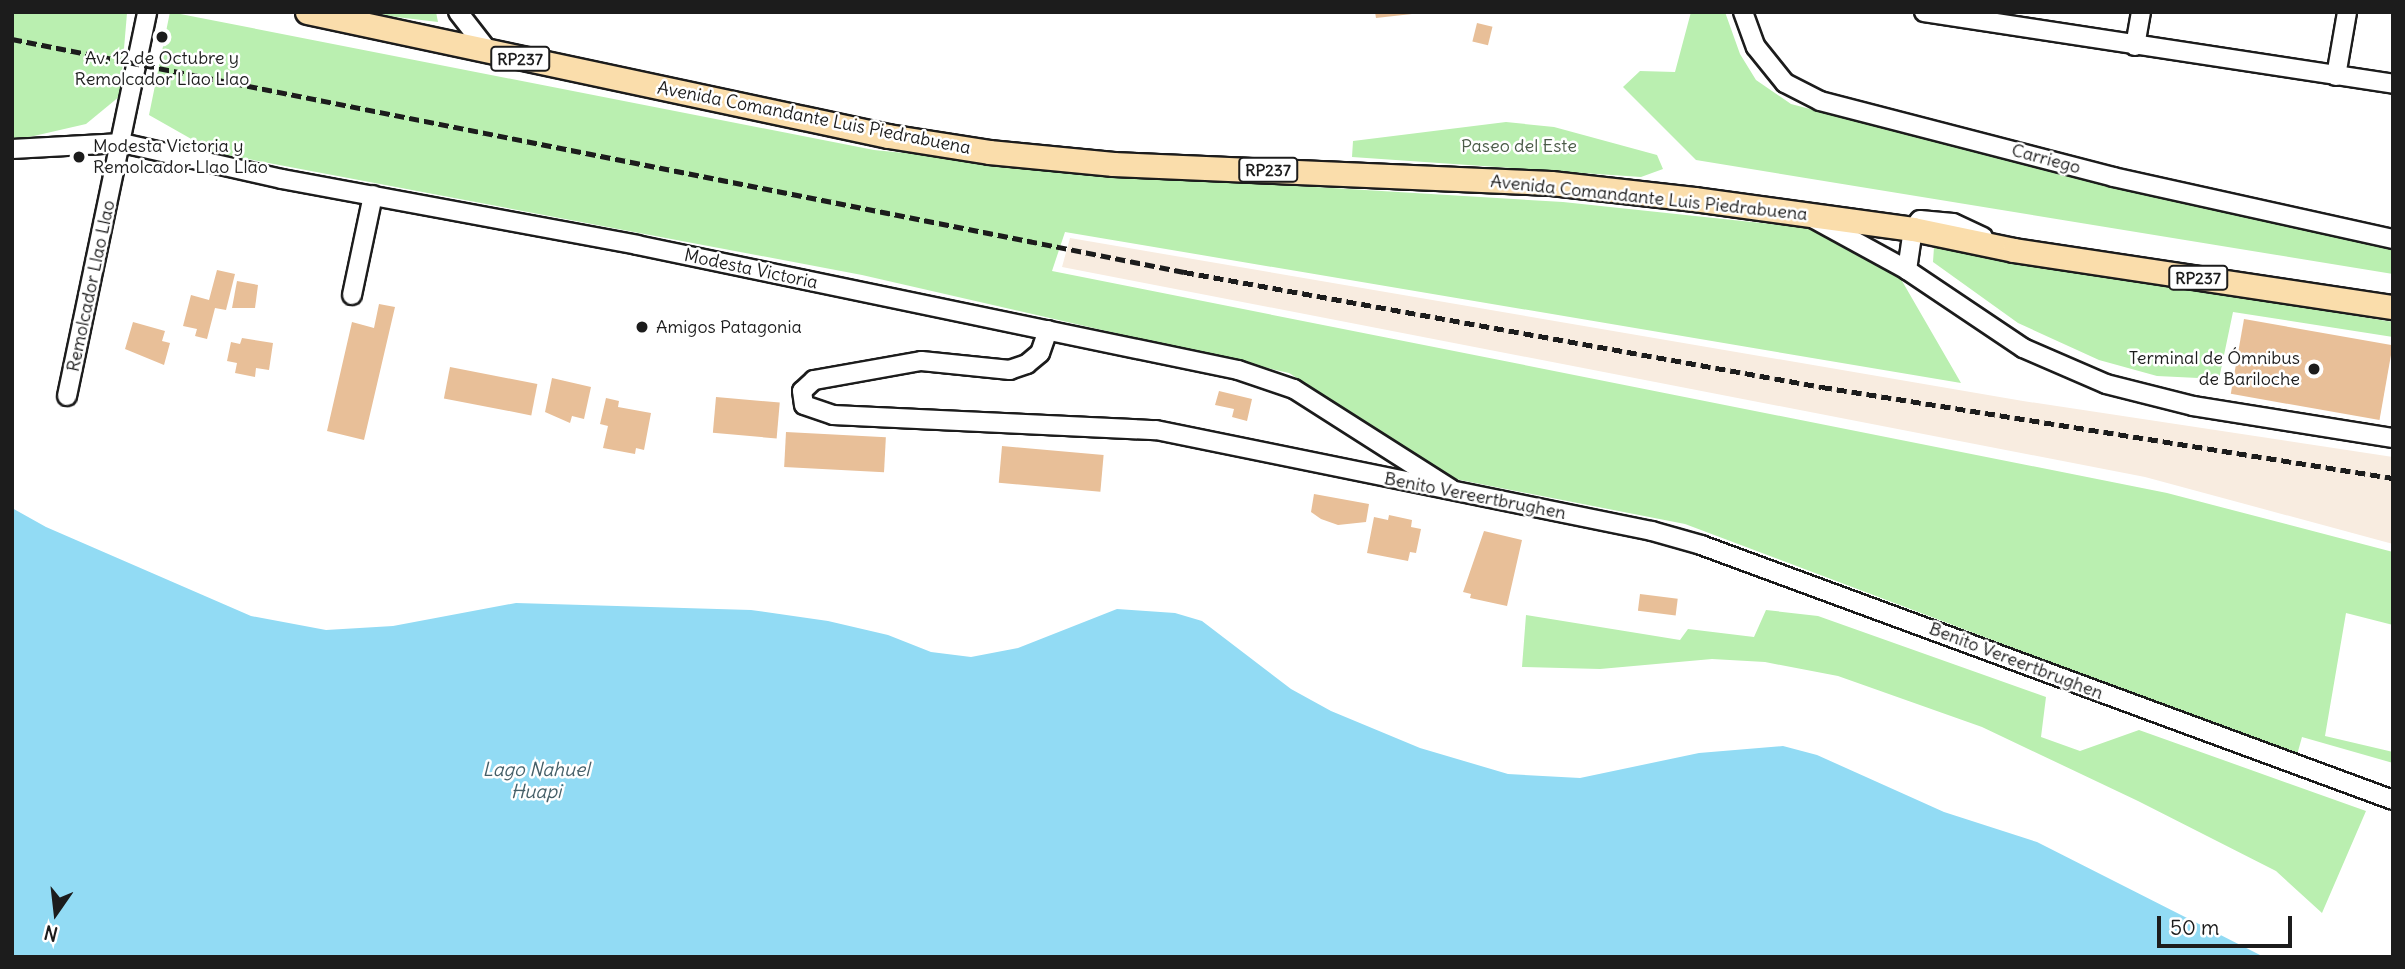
<!DOCTYPE html>
<meta charset="utf-8">
<style>
body{margin:0}
#map{position:relative;width:2405px;height:969px;overflow:hidden;background:#fff;font-family:Delius,sans-serif}
div>[style]{position:absolute}
[style*='--x']{left:calc(var(--x)*1px);top:calc(var(--y)*1px);width:calc(var(--w)*1px);rotate:calc(var(--a)*1deg)}
.built>*{inset:0;background:#f8ece0}
.green>*{inset:0;background:#baefb0}
.water>*{inset:0;background:#92dbf4}
.building>*{inset:0;background:#e8bf98;transform-origin:0 0}
.roads{filter:drop-shadow(2px 0 #1c1c1c) drop-shadow(-2px 0 #1c1c1c) drop-shadow(0 2px #1c1c1c) drop-shadow(0 -2px #1c1c1c)}
.minor>*{height:18px;margin:-9px;padding:0 9px;transform-origin:9px;border-radius:9px;background:#fff}
.major>*{height:23px;margin:-11.5px;padding:0 11.5px;transform-origin:11.5px;border-radius:11.5px;background:#faddab}
.rail>*{height:5px;margin-top:-2.5px;transform-origin:0;background:repeating-linear-gradient(90deg,#1c1c1c 0 10px,transparent 0 15px)}
.dots>*{width:19px;height:19px;translate:-50% -50%;box-sizing:border-box;border:4px solid #fff;border-radius:50%}
span{translate:-50% -50%;white-space:nowrap;text-align:center;line-height:1.15;-webkit-text-stroke:5px #fff;paint-order:stroke}
.shield-label span{padding:2px 5px;background:#fff;border:2px solid;border-radius:5px;-webkit-text-stroke-width:0}
.shield-label{font-size:16px;color:#1c1c1c;font-weight:700}
.poi-label{font-size:18px;color:#1c1c1c}
.left{translate:0 -50%;text-align:left}
.right{translate:-100% -50%;text-align:right}
.street-label{font-size:18px;color:#1c1c1c}
.park-label{font-size:18px;color:#4b5b48}
.water-label{font-size:19px;color:#455f68;font-style:italic}
.frame{position:absolute;inset:0;border:14px solid #1c1c1c;pointer-events:none}
.north{position:absolute;left:21px;top:878px;width:70px;height:70px;-webkit-text-stroke:5px #fff;paint-order:stroke;rotate:194deg;font-size:19px;font-weight:700;line-height:28px;text-align:center;color:#1c1c1c}
.north::after{content:'';display:block;margin:auto;width:24px;height:32px;background:#1c1c1c;clip-path:polygon(50% 0,100% 100%,50% 72%,0 100%)}
.scale{position:absolute;left:2157px;top:916px;width:135px;height:32px;box-sizing:border-box;border:4px solid #1c1c1c;border-top:0;padding-left:9px;font-size:21px;line-height:24px;white-space:nowrap;color:#1c1c1c;-webkit-text-stroke:5px #fff;paint-order:stroke}
</style>
<div id="map">
<div class="built">
<div style="clip-path:polygon(1070px 238px,2023px 401px,2393px 457px,2393px 544px,2145px 477px,1062px 267px)"></div>
</div>
<div class="green">
<div style="clip-path:polygon(12px 12px,127px 13px,120px 96px,86px 124px,12px 141px)"></div>
<div style="clip-path:polygon(170px 12px,874px 150px,1136px 176px,1563px 202px,1809px 228px,1898px 274px,1961px 383px,1065px 232px,1052px 271px,2167px 493px,2393px 552px,2393px 625px,2346px 613px,2325px 736px,2393px 752px,2393px 763px,2302px 737px,2297px 755px,1685px 524px,1455px 479px,1289px 373px,862px 275px,216px 153px,149px 115px)"></div>
<div style="clip-path:polygon(372px 12px,436px 12px,438px 22px,388px 16px)"></div>
<div style="clip-path:polygon(1691px 12px,1725px 12px,1740px 54px,1756px 80px,1791px 104px,2078px 179px,2393px 247px,2393px 274px,1696px 160px,1623px 87px,1640px 71px,1675px 72px)"></div>
<div style="clip-path:polygon(1506px 122px,1554px 127px,1657px 155px,1663px 169px,1641px 177px,1352px 157px,1353px 141px)"></div>
<div style="clip-path:polygon(1934px 247px,2393px 322px,2393px 337px,2233px 312px,2219px 379px,2157px 376px,2099px 360px,2018px 323px,1933px 262px)"></div>
<div style="clip-path:polygon(1766px 610px,1818px 616px,2046px 697px,2041px 737px,2080px 751px,2139px 730px,2366px 811px,2322px 913px,2276px 871px,2138px 801px,1982px 727px,1838px 676px,1765px 662px,1712px 659px,1600px 669px,1522px 667px,1526px 615px,1680px 640px,1688px 629px,1754px 637px)"></div>
</div>
<div class="water">
<div style="clip-path:polygon(12px 508px,46px 527px,251px 616px,326px 630px,393px 626px,516px 603px,751px 610px,828px 621px,888px 635px,931px 652px,971px 657px,1018px 648px,1117px 609px,1175px 613px,1202px 621px,1291px 689px,1331px 711px,1420px 748px,1508px 774px,1580px 778px,1699px 753px,1783px 746px,1817px 755px,1944px 812px,2037px 842px,2264px 957px,12px 957px)"></div>
</div>
<div class="building">
<div style="clip-path:polygon(1375px 12px,1412px 12px,1412px 14px,1376px 18px)"></div>
<div style="left:1477px;top:23px;width:16px;height:19px;rotate:14deg"></div>
<div style="clip-path:polygon(217px 270px,235px 274px,226px 310px,215px 308px,207px 339px,195px 336px,197px 329px,183px 326px,191px 295px,209px 300px)"></div>
<div style="clip-path:polygon(237px 281px,258px 285px,255px 308px,232px 308px)"></div>
<div style="clip-path:polygon(379px 304px,395px 307px,364px 440px,327px 431px,352px 322px,374px 328px)"></div>
<div style="left:2244px;top:319px;width:151px;height:76px;rotate:10deg"></div>
<div style="clip-path:polygon(133px 322px,165px 331px,162px 341px,170px 343px,164px 365px,125px 349px)"></div>
<div style="clip-path:polygon(242px 338px,273px 343px,269px 370px,256px 368px,255px 377px,235px 373px,237px 363px,227px 361px,231px 342px,240px 344px)"></div>
<div style="left:450px;top:367px;width:89px;height:32px;rotate:11deg"></div>
<div style="clip-path:polygon(552px 378px,591px 387px,584px 419px,572px 416px,570px 423px,545px 412px)"></div>
<div style="clip-path:polygon(1219px 391px,1252px 399px,1247px 421px,1232px 417px,1234px 409px,1215px 405px)"></div>
<div style="left:716px;top:397px;width:64px;height:36px;rotate:5deg"></div>
<div style="clip-path:polygon(606px 398px,619px 401px,618px 407px,651px 413px,644px 450px,636px 448px,635px 454px,603px 448px,608px 426px,600px 424px)"></div>
<div style="left:786px;top:432px;width:100px;height:35px;rotate:3deg"></div>
<div style="left:1002px;top:446px;width:102px;height:37px;rotate:5deg"></div>
<div style="clip-path:polygon(1314px 494px,1369px 504px,1366px 522px,1338px 525px,1321px 519px,1311px 512px)"></div>
<div style="clip-path:polygon(1389px 515px,1412px 520px,1411px 527px,1421px 529px,1416px 553px,1410px 552px,1408px 561px,1367px 553px,1374px 517px,1388px 520px)"></div>
<div style="clip-path:polygon(1484px 531px,1522px 540px,1507px 606px,1470px 598px,1471px 594px,1463px 592px)"></div>
<div style="left:1640px;top:594px;width:38px;height:17px;rotate:7deg"></div>
</div>
<div class="roads">
<div class="minor">
<div style="--x:458;--y:12;--w:51;--a:52.2"></div>
<div style="--x:1743;--y:12;--w:37;--a:70"></div>
<div style="--x:1756;--y:47;--w:46;--a:51.1"></div>
<div style="--x:1785;--y:83;--w:39;--a:27"></div>
<div style="--x:1820;--y:101;--w:303;--a:14.5"></div>
<div style="--x:2113;--y:177;--w:287;--a:12.5"></div>
<div style="--x:1924;--y:12;--w:474;--a:8.7"></div>
<div style="--x:2135;--y:46;--w:35;--a:-80"></div>
<div style="--x:2336;--y:76;--w:65;--a:-80.2"></div>
<div style="--x:12;--y:149;--w:110;--a:-3.1"></div>
<div style="--x:122;--y:143;--w:164;--a:12.7"></div>
<div style="--x:282;--y:179;--w:361;--a:10.5"></div>
<div style="--x:637;--y:245;--w:614;--a:11.75"></div>
<div style="--x:1238;--y:370;--w:59;--a:18.7"></div>
<div style="--x:1294;--y:389;--w:186;--a:32.5"></div>
<div style="--x:1814;--y:219;--w:106;--a:28.7"></div>
<div style="--x:1907;--y:270;--w:140;--a:33.9"></div>
<div style="--x:2023;--y:348;--w:90;--a:23.4"></div>
<div style="--x:2106;--y:384;--w:90;--a:14.2"></div>
<div style="--x:2193;--y:406;--w:203;--a:9.1"></div>
<div style="--x:1907;--y:270;--w:41;--a:-81.7"></div>
<div style="--x:1913;--y:229;--w:11;--a:-52"></div>
<div style="--x:1920;--y:220;--w:33;--a:5"></div>
<div style="--x:1953;--y:223;--w:33;--a:25"></div>
<div style="--x:352;--y:295;--w:102;--a:-78.1"></div>
<div style="--x:1048;--y:330;--w:24;--a:109"></div>
<div style="--x:1040;--y:353;--w:17;--a:140"></div>
<div style="--x:1027;--y:364;--w:18;--a:161"></div>
<div style="--x:1010;--y:370;--w:89;--a:-174.2"></div>
<div style="--x:921;--y:361;--w:109;--a:169.9"></div>
<div style="--x:814;--y:380;--w:16;--a:137"></div>
<div style="--x:802;--y:391;--w:14;--a:82"></div>
<div style="--x:804;--y:405;--w:31;--a:19"></div>
<div style="--x:833;--y:415;--w:323;--a:2.7"></div>
<div style="--x:1156;--y:430;--w:506;--a:11.51"></div>
<div style="--x:1652;--y:531;--w:51;--a:15.9"></div>
<div style="--x:1701;--y:545;--w:737;--a:20.23"></div>
<div style="--x:67;--y:396;--w:392;--a:-78.2"></div>
</div>
<div class="major">
<div style="--x:307;--y:12;--w:594;--a:12.05"></div>
<div style="--x:888;--y:136;--w:102;--a:9"></div>
<div style="--x:989;--y:152;--w:125;--a:5.5"></div>
<div style="--x:1113;--y:164;--w:438;--a:2.5"></div>
<div style="--x:1551;--y:183;--w:144;--a:6.4"></div>
<div style="--x:1694;--y:199;--w:221;--a:7.8"></div>
<div style="--x:1913;--y:229;--w:103;--a:11.7"></div>
<div style="--x:2014;--y:250;--w:383;--a:8.6"></div>
</div>
</div>
<div class="rail">
<div style="--x:12;--y:39;--w:1195;--a:11.24"></div>
<div style="--x:1184;--y:272;--w:648;--a:10.22"></div>
<div style="--x:1822;--y:387;--w:578;--a:9.06"></div>
</div>
<div class="dots">
<div style="left:162px;top:37px;background:#1c1c1c"></div>
<div style="left:79px;top:157px;background:#1c1c1c"></div>
<div style="left:642px;top:327px;background:#1c1c1c"></div>
<div style="left:2314px;top:369px;background:#1c1c1c"></div>
</div>
<div class="shield-label">
<span style="left:520px;top:59px">RP237</span>
<span style="left:1268px;top:170px">RP237</span>
<span style="left:2198px;top:278px">RP237</span>
</div>
<div class="poi-label">
<span style="left:162px;top:69px">Av. 12 de Octubre y<br>Remolcador Llao Llao</span>
<span class="left" style="left:93px;top:157px">Modesta Victoria y<br>Remolcador Llao Llao</span>
<span class="left" style="left:656px;top:327px">Amigos Patagonia</span>
<span class="right" style="left:2300px;top:369px">Terminal de Ómnibus<br>de Bariloche</span>
</div>
<div class="street-label">
<span style="left:814px;top:118px;rotate:11deg">Avenida Comandante Luis Piedrabuena</span>
<span style="left:2046px;top:159px;rotate:15deg">Carriego</span>
<span style="left:1649px;top:198px;rotate:6deg">Avenida Comandante Luis Piedrabuena</span>
<span style="left:751px;top:269px;rotate:12deg">Modesta Victoria</span>
<span style="left:91px;top:286px;rotate:-78deg">Remolcador Llao Llao</span>
<span style="left:1475px;top:496px;rotate:11deg">Benito Vereertbrughen</span>
<span style="left:2016px;top:661px;rotate:21deg">Benito Vereertbrughen</span>
</div>
<div class="park-label">
<span style="left:1519px;top:146px">Paseo del Este</span>
</div>
<div class="water-label">
<span style="left:536px;top:781px">Lago Nahuel<br>Huapi</span>
</div>
<div class="frame"></div>
<div class="north">N</div>
<div class="scale">50 m</div>
</div>
